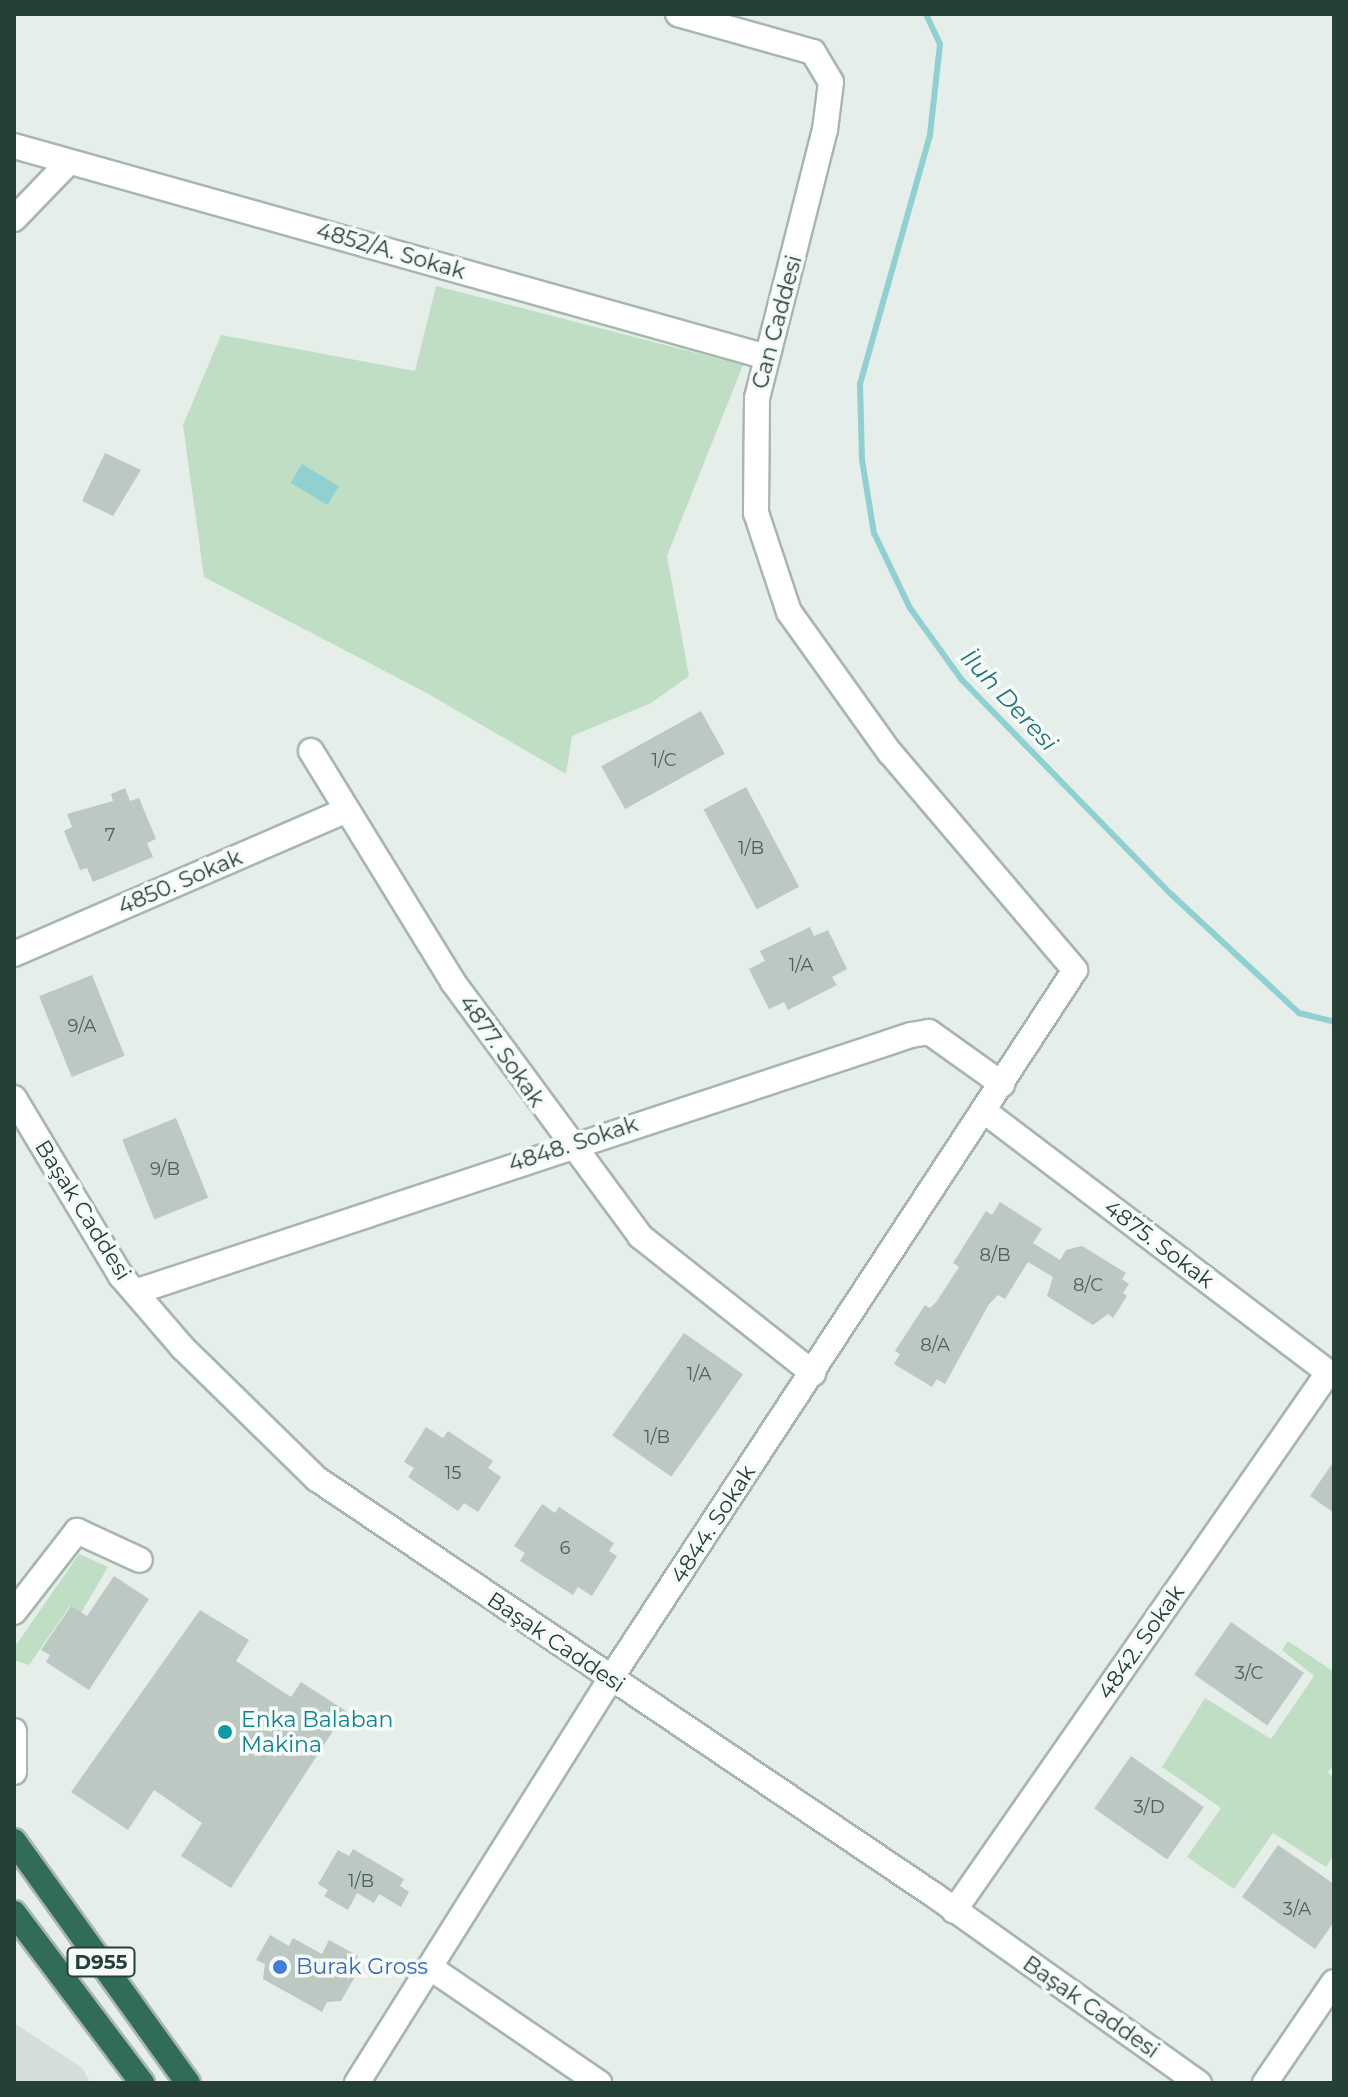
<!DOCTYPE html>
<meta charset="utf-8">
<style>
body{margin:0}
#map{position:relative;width:1348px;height:2097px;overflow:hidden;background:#e6eeea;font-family:Montserrat,sans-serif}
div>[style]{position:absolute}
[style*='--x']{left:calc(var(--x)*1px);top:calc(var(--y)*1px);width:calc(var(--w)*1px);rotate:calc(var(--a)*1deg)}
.built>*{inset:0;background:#d4ded8}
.green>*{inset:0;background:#c0dec4}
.water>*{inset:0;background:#90d0d1;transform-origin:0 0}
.stream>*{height:6px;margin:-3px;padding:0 3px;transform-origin:3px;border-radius:3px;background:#90d0d1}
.building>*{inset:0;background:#bbc9c2;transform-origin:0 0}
.roads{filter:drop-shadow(2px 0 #a8b6b0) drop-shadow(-2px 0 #a8b6b0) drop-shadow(0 2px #a8b6b0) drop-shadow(0 -2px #a8b6b0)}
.minor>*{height:24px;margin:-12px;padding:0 12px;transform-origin:12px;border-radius:12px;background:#fff}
.highway>*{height:24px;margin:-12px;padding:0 12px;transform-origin:12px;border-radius:12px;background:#316c58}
.dots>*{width:22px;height:22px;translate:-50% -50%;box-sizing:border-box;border:4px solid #f7fbf8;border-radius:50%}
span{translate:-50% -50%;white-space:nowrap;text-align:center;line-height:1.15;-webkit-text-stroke:7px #f7fbf8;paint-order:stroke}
.number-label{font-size:18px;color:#4a6258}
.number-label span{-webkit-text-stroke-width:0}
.shield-label span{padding:2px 6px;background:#f7fbf8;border:2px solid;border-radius:6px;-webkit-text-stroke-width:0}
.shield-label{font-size:20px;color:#254035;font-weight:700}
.street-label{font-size:22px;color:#254035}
.culture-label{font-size:22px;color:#0d838f}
.left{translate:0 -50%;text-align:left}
.shop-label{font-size:22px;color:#366cbe}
.water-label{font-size:24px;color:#20787c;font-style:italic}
.frame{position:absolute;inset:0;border:16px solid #254035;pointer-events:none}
</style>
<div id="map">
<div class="built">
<div style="clip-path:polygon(14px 2023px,81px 2067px,91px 2083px,14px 2083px)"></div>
</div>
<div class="green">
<div style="clip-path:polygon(436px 286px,743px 365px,667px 556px,689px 676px,651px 703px,572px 736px,566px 774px,425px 692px,204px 577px,183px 425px,221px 335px,415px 371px)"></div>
<div style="clip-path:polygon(79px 1554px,108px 1567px,81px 1613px,70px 1606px,29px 1665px,14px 1660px,14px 1648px)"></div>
<div style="clip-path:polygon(1288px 1641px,1334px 1672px,1334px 1763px,1328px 1773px,1334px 1778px,1334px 1855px,1326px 1867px,1273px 1833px,1234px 1889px,1187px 1857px,1221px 1808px,1162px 1767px,1205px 1698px,1271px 1739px,1314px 1676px,1282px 1650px)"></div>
</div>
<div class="water">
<div style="left:302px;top:464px;width:43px;height:22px;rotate:31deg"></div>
</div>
<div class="stream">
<div style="--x:926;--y:14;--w:33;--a:65"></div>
<div style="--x:940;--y:44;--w:92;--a:96.3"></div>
<div style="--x:930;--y:135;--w:259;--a:105.7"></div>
<div style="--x:860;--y:384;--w:76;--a:88.5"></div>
<div style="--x:862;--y:460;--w:74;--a:80.7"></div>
<div style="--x:874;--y:533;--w:83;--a:64.4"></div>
<div style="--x:910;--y:608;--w:89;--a:54.2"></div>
<div style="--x:962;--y:680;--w:299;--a:45.7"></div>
<div style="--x:1171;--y:894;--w:175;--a:42.9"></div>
<div style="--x:1299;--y:1013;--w:36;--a:14"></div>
</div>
<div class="building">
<div style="clip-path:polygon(105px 453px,141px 470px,113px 516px,82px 501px)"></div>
<div style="left:701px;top:711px;width:49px;height:114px;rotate:61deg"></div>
<div style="left:746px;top:787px;width:113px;height:48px;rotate:62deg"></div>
<div style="clip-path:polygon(125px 788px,130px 801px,139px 798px,156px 839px,147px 843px,153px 857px,93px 882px,87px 868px,80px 870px,64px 831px,72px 827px,67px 814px,113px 801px,111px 794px)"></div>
<div style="clip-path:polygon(810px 927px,814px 936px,828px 930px,847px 969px,832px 977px,837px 985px,788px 1010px,784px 1002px,769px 1009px,749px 969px,765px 961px,760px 951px)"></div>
<div style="left:92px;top:975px;width:87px;height:57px;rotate:68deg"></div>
<div style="left:176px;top:1118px;width:86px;height:58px;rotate:68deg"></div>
<div style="clip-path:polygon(1000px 1202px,1042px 1229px,1033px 1243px,1060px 1260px,1066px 1250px,1082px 1246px,1126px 1273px,1122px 1279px,1129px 1284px,1123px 1293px,1127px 1296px,1113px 1318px,1108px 1314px,1093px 1325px,1047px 1296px,1053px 1277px,1028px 1262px,1005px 1299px,998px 1295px,989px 1304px,945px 1384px,937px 1379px,932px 1387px,894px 1364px,900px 1354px,895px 1351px,925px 1305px,930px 1308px,937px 1301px,959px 1267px,953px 1263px,986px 1211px,992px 1215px)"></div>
<div style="left:684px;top:1333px;width:72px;height:125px;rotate:35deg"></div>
<div style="clip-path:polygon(426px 1427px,443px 1438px,448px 1431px,493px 1461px,488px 1468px,501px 1477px,478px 1512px,464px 1503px,458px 1511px,408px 1477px,414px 1468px,404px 1462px)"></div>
<div style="clip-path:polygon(1334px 1461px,1334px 1513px,1310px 1496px)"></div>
<div style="clip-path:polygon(542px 1504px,555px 1513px,559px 1507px,614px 1543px,609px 1551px,617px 1556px,592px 1596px,578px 1587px,573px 1595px,520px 1561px,525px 1553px,514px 1546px)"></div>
<div style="clip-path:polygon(114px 1576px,149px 1599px,89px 1690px,46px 1662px,50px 1655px,41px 1650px,71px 1606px,87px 1616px)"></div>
<div style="clip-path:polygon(200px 1610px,249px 1640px,236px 1661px,291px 1697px,301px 1682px,346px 1711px,231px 1888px,181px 1856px,202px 1823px,154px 1790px,128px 1830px,71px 1792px)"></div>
<div style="left:1231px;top:1622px;width:89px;height:64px;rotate:35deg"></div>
<div style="left:1131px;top:1756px;width:89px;height:64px;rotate:35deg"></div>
<div style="clip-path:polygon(1278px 1845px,1334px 1884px,1334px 1922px,1315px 1949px,1242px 1897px)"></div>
<div style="clip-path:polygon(353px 1849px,404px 1879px,400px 1886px,409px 1892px,401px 1907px,379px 1894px,374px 1903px,357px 1893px,348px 1910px,324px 1896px,328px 1890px,318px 1884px,338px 1850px,349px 1856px)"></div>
<div style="clip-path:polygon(270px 1935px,289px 1946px,293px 1938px,322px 1954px,329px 1940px,358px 1956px,354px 1965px,360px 1968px,341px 2001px,327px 2002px,322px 2012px,263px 1979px,265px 1964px,256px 1960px)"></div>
</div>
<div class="roads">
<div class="minor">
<div style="--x:14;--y:146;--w:782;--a:15.65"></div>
<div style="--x:14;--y:219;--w:79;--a:-46"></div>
<div style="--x:311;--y:751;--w:271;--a:58.4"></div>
<div style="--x:453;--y:982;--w:315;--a:53.6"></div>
<div style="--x:640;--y:1236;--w:221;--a:38.4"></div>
<div style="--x:14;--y:954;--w:361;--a:-23.4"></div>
<div style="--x:14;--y:1098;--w:208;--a:59"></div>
<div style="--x:121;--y:1276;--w:94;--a:49.3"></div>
<div style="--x:182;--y:1347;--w:189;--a:44.4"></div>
<div style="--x:317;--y:1479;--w:744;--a:33.99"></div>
<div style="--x:934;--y:1895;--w:325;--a:35.4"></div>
<div style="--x:984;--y:1111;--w:440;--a:37.2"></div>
<div style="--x:135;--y:1292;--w:817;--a:-18.32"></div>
<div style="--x:911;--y:1035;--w:18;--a:-9"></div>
<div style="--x:929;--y:1032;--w:90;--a:35.5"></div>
<div style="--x:14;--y:1612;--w:103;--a:-52.1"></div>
<div style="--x:77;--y:1531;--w:69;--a:24.7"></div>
<div style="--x:14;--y:1731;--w:41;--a:90"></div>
<div style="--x:954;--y:1911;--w:655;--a:-55.19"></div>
<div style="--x:431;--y:1968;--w:204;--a:34.4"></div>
<div style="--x:357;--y:2083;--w:478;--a:-57.9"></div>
<div style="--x:611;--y:1678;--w:846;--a:-56.76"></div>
<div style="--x:1075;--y:970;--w:285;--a:-130.4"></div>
<div style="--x:890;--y:753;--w:173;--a:-125.6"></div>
<div style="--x:789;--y:612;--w:104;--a:-108.4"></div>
<div style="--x:756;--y:513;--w:115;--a:-89.5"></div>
<div style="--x:757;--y:398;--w:276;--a:-75.8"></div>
<div style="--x:825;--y:130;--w:48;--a:-82.9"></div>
<div style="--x:831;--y:82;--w:35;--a:-121"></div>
<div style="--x:813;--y:52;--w:140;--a:-164.3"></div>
<div style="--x:1265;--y:2083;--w:122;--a:-55.7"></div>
</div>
<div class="highway">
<div style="--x:14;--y:1841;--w:298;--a:54.3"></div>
<div style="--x:14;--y:1913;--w:213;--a:53"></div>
</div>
</div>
<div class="dots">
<div style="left:225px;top:1732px;background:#0f9aa8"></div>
<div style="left:280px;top:1967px;background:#3f7fe0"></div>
</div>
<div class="number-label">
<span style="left:664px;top:760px">1/C</span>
<span style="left:110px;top:835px">7</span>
<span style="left:751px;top:848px">1/B</span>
<span style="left:801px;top:965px">1/A</span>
<span style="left:82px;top:1026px">9/A</span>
<span style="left:165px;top:1169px">9/B</span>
<span style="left:995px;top:1255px">8/B</span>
<span style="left:1088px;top:1285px">8/C</span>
<span style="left:935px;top:1345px">8/A</span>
<span style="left:699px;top:1374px">1/A</span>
<span style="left:657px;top:1437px">1/B</span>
<span style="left:453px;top:1473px">15</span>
<span style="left:565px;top:1548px">6</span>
<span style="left:1249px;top:1673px">3/C</span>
<span style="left:1149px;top:1807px">3/D</span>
<span style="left:361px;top:1881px">1/B</span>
<span style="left:1297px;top:1909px">3/A</span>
</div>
<div class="shield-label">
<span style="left:101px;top:1962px">D955</span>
</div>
<div class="street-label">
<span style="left:391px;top:251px;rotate:16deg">4852/A. Sokak</span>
<span style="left:777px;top:322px;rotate:-75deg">Can Caddesi</span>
<span style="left:180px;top:882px;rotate:-23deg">4850. Sokak</span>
<span style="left:502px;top:1051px;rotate:55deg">4877. Sokak</span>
<span style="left:573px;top:1144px;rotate:-18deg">4848. Sokak</span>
<span style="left:83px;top:1210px;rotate:58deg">Başak Caddesi</span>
<span style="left:1159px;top:1244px;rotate:37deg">4875. Sokak</span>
<span style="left:713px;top:1524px;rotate:-57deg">4844. Sokak</span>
<span style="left:556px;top:1642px;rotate:34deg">Başak Caddesi</span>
<span style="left:1141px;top:1642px;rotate:-55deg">4842. Sokak</span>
<span style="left:1091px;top:2007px;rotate:35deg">Başak Caddesi</span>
</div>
<div class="culture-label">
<span class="left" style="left:241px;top:1732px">Enka Balaban<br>Makina</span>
</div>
<div class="shop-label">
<span class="left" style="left:296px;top:1967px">Burak Gross</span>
</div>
<div class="water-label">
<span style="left:1009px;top:700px;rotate:47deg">İluh Deresi</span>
</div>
<div class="frame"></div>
</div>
